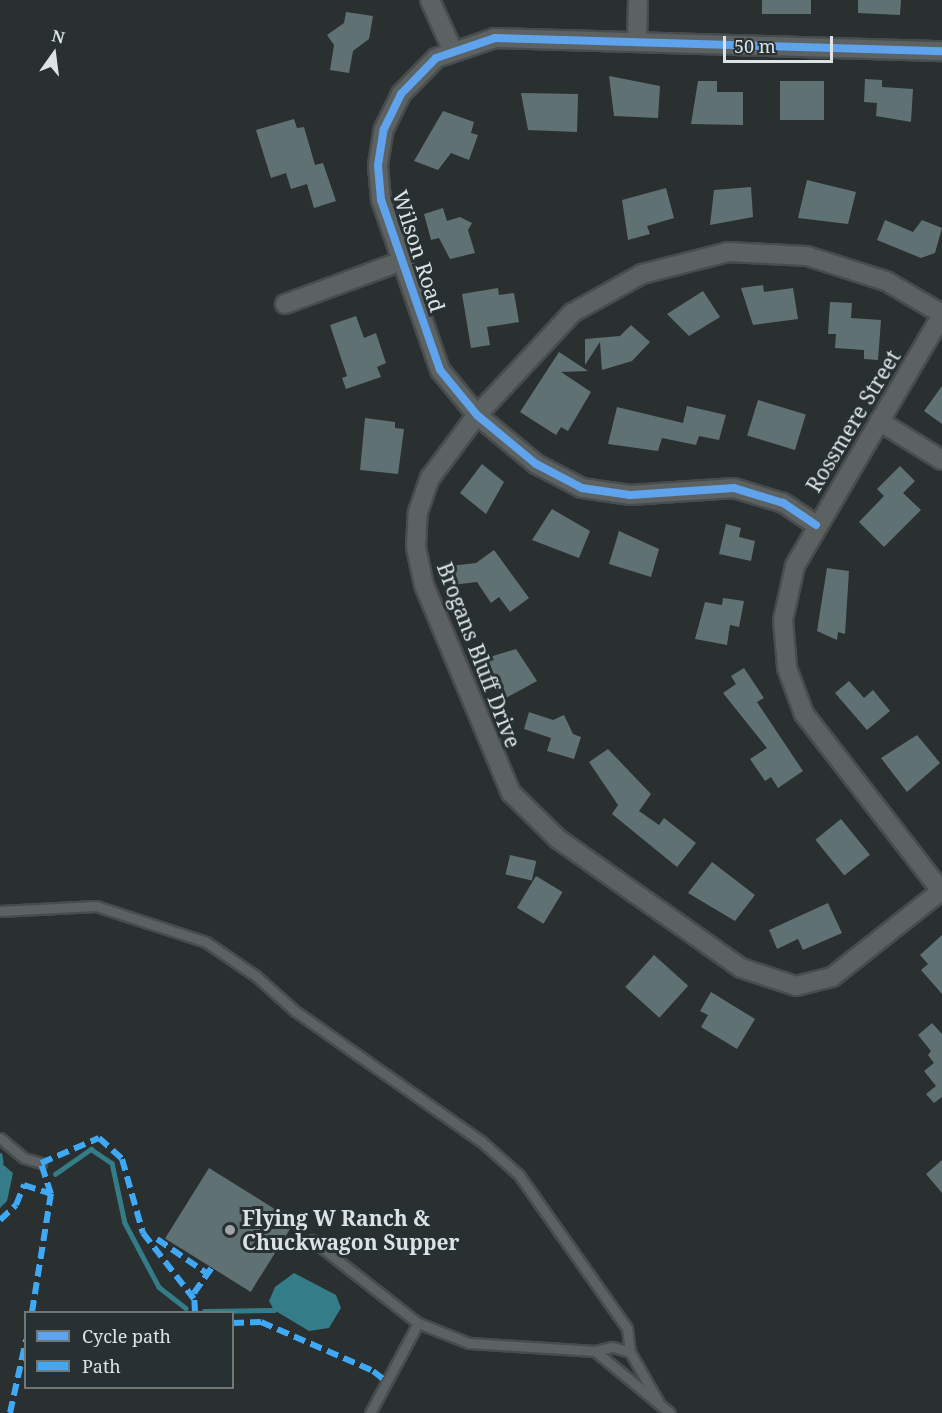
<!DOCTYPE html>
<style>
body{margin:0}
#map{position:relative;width:942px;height:1413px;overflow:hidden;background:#2a2f30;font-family:"Noto Serif",serif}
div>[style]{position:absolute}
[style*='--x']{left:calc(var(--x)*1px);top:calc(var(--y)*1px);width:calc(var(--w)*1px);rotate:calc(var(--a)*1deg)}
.water>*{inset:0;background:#347c88}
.stream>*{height:4.5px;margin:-2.25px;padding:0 2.25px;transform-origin:2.25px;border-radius:2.25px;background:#347c88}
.building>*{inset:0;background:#607174;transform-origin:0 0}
.roads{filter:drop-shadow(2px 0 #484c4d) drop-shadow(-2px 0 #484c4d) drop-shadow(0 2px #484c4d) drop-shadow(0 -2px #484c4d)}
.service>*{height:9px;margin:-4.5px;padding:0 4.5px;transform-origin:4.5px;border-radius:4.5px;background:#5c6161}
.minor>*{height:18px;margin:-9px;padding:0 9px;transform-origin:9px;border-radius:9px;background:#5c6161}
.quiet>*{height:6px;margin-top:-3px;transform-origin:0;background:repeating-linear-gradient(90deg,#3fa9f5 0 12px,transparent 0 18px)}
.cycleway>*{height:8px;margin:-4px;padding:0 4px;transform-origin:4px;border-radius:4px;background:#60a3ed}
.dots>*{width:16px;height:16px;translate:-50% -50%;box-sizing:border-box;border:3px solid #273133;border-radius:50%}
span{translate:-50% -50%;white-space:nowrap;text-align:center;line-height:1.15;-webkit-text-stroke:6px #273133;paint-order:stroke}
.street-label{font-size:21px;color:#dde3e4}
.poi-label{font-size:21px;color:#dde3e4;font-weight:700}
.left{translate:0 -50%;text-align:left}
.legend{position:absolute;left:24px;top:1311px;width:210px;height:78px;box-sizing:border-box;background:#273133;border:2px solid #70787a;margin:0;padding:8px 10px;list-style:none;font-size:18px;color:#dde3e4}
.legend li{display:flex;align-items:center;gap:12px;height:30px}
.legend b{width:30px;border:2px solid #70787a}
.north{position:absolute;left:24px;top:24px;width:60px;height:60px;-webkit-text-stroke:4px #273133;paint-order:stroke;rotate:14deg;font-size:16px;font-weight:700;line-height:24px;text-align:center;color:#dde3e4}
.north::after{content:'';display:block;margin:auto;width:21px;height:27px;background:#dde3e4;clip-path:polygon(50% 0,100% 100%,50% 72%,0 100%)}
.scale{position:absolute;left:723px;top:36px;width:110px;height:27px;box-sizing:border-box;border:3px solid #dde3e4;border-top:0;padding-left:8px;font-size:18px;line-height:21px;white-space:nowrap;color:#dde3e4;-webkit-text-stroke:4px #273133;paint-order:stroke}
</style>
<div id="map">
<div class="water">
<div style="clip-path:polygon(0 1162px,13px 1173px,7px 1201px,0 1208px)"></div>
<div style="clip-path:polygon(294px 1273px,336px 1295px,341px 1308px,329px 1328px,309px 1331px,274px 1310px,269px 1301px,275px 1287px)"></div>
</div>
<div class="stream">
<div style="--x:0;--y:1155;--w:7;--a:82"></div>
<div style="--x:55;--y:1174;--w:44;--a:-34.8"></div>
<div style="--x:91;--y:1149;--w:25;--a:34"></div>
<div style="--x:112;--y:1163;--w:61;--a:77.8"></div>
<div style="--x:125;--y:1223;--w:72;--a:62"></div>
<div style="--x:159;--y:1287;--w:34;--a:38"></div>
<div style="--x:204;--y:1311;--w:70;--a:-0.8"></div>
</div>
<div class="building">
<div style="left:762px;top:0;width:49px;height:14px"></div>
<div style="clip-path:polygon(858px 0,901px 0,900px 15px,858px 13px)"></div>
<div style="clip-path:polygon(346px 12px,373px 16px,369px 39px,353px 51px,349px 73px,330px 70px,334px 45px,327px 35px,344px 23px)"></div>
<div style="clip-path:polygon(609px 76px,660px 86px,658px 118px,614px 116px)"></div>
<div style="clip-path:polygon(865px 79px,882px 80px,882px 87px,913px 89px,911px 122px,876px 116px,877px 103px,864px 102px)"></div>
<div style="clip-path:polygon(698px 81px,717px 81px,717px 92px,743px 92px,743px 125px,691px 124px)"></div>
<div style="left:780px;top:81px;width:44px;height:39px"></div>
<div style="clip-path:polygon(521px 93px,578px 94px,577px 132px,528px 130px)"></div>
<div style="clip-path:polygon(443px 111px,474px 122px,471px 133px,478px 135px,469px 160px,451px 153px,438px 170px,414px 161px)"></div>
<div style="clip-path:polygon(294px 119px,297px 128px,304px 127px,315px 165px,323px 163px,336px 201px,314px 208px,307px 184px,291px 189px,286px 173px,271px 178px,256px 130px)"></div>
<div style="clip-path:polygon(807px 180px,856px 192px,848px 224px,798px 218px)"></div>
<div style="clip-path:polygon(751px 187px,753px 217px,710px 225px,714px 190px)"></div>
<div style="clip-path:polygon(666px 188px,674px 218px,647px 226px,650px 234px,628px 240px,622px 200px)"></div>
<div style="clip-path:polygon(443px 208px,447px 221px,460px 217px,472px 223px,468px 230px,475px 253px,450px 259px,439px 238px,431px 240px,424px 214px)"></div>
<div style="clip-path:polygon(885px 220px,913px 232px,922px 220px,942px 228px,935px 253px,921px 258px,877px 240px)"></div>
<div style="clip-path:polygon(763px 285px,764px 292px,793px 288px,798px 319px,753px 325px,741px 288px)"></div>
<div style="clip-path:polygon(498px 288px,499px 295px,514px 293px,519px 322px,487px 327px,490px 345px,471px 348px,462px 294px)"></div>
<div style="clip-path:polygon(703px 291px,720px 317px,689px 336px,667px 314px)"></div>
<div style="clip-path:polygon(830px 302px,852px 303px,851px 318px,881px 320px,878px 360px,864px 359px,864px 350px,835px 348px,836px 334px,828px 334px)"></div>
<div style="clip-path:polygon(356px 316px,364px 338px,376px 333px,386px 363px,377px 367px,381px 377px,346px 389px,342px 378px,347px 376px,330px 325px)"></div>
<div style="clip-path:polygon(631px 325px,650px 342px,632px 361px,602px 370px,600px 342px,585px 365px,585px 339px,620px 336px)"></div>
<div style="clip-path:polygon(559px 352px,588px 371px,561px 372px,591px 392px,568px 431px,561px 427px,556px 435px,520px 412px)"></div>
<div style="clip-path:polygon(942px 386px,942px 424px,924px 411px)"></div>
<div style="left:758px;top:400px;width:50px;height:37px;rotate:17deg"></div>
<div style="clip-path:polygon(687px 406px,726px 415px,719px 440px,699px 436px,696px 445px,662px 438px,658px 451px,608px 444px,617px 407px,683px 423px)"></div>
<div style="clip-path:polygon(365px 418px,395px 422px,395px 428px,404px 429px,398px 474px,360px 470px)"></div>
<div style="clip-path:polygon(482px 464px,504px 482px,486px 514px,460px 493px)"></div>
<div style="clip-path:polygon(900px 466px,915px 481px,903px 493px,921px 510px,884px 547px,859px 522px,884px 496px,877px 489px)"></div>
<div style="clip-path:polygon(552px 509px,590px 531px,579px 558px,532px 540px)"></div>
<div style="clip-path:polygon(726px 524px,741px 528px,739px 537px,755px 541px,751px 561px,719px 554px)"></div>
<div style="clip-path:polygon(619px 531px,659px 549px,651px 577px,609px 564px)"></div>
<div style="clip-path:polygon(494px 550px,529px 598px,510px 612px,499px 597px,491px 603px,477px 582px,452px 585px,450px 566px,476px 563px)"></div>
<div style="clip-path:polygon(827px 568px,849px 571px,845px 634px,838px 632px,837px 640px,817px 631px)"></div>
<div style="clip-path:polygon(723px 598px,744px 601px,739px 627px,730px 625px,727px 645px,695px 639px,705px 602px,722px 605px)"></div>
<div style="clip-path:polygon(516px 649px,537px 681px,502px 700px,480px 660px)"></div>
<div style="clip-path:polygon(744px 668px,764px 698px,757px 702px,803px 771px,778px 788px,771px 777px,765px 781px,750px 759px,767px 748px,723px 693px,736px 684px,731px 676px)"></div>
<div style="clip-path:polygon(849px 681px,864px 698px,873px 690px,890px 711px,867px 730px,835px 693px)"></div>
<div style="clip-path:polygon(529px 712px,553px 720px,564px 715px,573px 734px,581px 737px,574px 759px,547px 751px,551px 738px,524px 729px)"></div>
<div style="clip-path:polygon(917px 735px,940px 763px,907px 792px,881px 758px)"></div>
<div style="clip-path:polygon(608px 749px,651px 794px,639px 811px,659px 825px,664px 818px,696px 843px,677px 867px,612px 814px,618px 805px,589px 762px)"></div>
<div style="left:841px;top:819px;width:46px;height:33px;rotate:51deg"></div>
<div style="left:510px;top:855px;width:27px;height:20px;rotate:13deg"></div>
<div style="clip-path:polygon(712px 862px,755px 895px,735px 921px,688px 893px)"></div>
<div style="left:536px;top:876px;width:31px;height:37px;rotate:31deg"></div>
<div style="clip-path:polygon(828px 903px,842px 933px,803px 950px,798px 939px,777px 949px,769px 930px)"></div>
<div style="clip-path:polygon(942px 935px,942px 994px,921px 970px,928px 964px,920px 955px)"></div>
<div style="left:654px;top:955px;width:46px;height:43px;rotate:42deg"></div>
<div style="clip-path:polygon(711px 992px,755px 1019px,737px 1049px,701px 1027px,708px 1015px,700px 1011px)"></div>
<div style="clip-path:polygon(932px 1023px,942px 1034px,942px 1097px,934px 1103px,926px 1094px,936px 1086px,924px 1071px,934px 1063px,928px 1055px,931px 1051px,918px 1035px)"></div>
<div style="clip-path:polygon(942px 1160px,942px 1193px,926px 1174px)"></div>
<div style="left:209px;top:1168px;width:101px;height:83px;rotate:32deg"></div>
</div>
<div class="roads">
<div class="service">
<div style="--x:0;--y:911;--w:96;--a:-3"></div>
<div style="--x:96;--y:906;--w:116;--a:18.1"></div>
<div style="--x:206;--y:942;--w:60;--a:34.2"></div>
<div style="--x:256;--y:976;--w:52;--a:41.9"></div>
<div style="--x:295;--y:1011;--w:227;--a:35"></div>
<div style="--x:481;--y:1141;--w:51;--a:41.8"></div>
<div style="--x:519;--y:1175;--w:187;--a:54.8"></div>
<div style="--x:627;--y:1328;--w:24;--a:83"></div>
<div style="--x:0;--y:1138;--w:31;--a:40"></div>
<div style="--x:24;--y:1158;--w:18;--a:16"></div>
<div style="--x:312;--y:1240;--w:135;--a:38.1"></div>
<div style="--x:418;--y:1323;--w:55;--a:21.4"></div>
<div style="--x:469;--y:1343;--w:126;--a:3.6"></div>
<div style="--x:659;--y:1403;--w:59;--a:-119.6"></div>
<div style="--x:630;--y:1352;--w:19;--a:-164"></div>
<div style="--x:612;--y:1347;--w:17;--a:167"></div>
<div style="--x:595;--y:1351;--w:97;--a:39.6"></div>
<div style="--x:370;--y:1413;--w:102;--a:-61.9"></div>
</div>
<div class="minor">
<div style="--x:430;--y:0;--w:54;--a:65.8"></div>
<div style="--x:637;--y:41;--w:41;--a:-88.6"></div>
<div style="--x:285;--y:304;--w:125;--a:-20.2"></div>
<div style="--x:942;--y:315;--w:291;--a:120.4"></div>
<div style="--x:795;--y:566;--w:55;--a:102.5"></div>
<div style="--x:783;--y:620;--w:48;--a:85.2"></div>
<div style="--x:787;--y:668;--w:49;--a:69.7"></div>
<div style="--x:804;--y:714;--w:225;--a:52.2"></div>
<div style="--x:879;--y:421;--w:74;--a:31.8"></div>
<div style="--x:816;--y:525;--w:40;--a:-146"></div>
<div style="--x:783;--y:503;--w:51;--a:-163"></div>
<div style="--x:734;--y:488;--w:104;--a:176.1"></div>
<div style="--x:630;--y:495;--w:49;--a:-171.7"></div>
<div style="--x:582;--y:488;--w:52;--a:-152.4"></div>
<div style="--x:536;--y:464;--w:77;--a:-140.3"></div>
<div style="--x:477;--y:415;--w:58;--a:-129.4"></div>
<div style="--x:440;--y:370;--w:180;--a:-109.1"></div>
<div style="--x:381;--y:200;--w:35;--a:-95"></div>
<div style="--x:378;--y:165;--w:36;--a:-81"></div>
<div style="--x:384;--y:129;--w:39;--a:-64"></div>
<div style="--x:401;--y:94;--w:50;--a:-45.8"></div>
<div style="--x:436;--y:58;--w:62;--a:-18.7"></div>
<div style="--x:495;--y:38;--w:447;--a:1.7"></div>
<div style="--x:941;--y:891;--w:139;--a:141.7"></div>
<div style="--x:832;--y:977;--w:37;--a:166"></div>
<div style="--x:796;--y:986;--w:58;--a:-161.9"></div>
<div style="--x:741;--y:968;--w:225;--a:-144.8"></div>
<div style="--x:557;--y:838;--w:64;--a:-135.6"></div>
<div style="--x:511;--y:793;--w:225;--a:-112.7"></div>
<div style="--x:424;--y:585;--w:40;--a:-102"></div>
<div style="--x:416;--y:546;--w:34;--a:-87"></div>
<div style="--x:418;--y:512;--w:36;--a:-71"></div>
<div style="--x:430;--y:478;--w:79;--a:-53.3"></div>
<div style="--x:477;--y:415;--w:139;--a:-47"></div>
<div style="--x:572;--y:313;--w:80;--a:-29.1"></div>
<div style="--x:642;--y:274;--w:89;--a:-14.3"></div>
<div style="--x:728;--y:252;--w:79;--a:2.9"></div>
<div style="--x:807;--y:256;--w:83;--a:17.6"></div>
<div style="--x:886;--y:281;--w:65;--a:30.5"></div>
</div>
</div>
<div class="quiet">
<div style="--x:0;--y:1220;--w:22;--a:-43"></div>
<div style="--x:16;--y:1205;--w:22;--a:-68"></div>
<div style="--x:24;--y:1185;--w:28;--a:18"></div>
<div style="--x:157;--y:1239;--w:62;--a:34.5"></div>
<div style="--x:32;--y:1312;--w:120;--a:-80.9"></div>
<div style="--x:51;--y:1194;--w:33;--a:-108"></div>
<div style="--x:41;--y:1163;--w:63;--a:-23.3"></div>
<div style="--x:99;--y:1138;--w:31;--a:42"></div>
<div style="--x:122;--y:1159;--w:77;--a:74.2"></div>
<div style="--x:143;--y:1233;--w:83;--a:52.3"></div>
<div style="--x:195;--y:1312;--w:19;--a:-93"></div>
<div style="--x:194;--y:1293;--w:32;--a:-55"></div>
<div style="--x:232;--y:1323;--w:29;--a:-2"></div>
<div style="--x:261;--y:1322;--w:122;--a:23.6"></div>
<div style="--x:373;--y:1371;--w:18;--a:38"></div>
<div style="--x:10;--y:1413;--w:75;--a:-77.6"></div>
</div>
<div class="cycleway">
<div style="--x:816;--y:525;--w:40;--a:-146"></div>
<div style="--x:783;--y:503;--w:51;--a:-163"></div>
<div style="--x:734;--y:488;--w:104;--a:176.1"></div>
<div style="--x:630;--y:495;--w:49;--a:-171.7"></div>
<div style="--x:582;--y:488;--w:52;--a:-152.4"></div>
<div style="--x:536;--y:464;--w:77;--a:-140.3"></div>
<div style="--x:477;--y:415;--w:58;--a:-129.4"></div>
<div style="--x:440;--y:370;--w:180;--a:-109.1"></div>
<div style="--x:381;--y:200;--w:35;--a:-95"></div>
<div style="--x:378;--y:165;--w:36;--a:-81"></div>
<div style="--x:384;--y:129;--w:39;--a:-64"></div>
<div style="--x:401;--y:94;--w:50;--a:-45.8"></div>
<div style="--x:436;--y:58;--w:62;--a:-18.7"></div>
<div style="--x:495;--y:38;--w:447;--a:1.7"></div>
</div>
<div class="dots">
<div style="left:230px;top:1230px;background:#9ea4a5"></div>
</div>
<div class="street-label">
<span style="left:419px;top:251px;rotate:72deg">Wilson Road</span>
<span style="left:853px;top:421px;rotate:-59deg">Rossmere Street</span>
<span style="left:479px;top:655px;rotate:69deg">Brogans Bluff Drive</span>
</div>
<div class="poi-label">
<span class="left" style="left:242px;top:1230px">Flying W Ranch &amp;<br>Chuckwagon Supper</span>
</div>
<ul class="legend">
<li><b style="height:8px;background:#60a3ed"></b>Cycle path</li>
<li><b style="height:8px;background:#3fa9f5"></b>Path</li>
</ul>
<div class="north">N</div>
<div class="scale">50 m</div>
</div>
